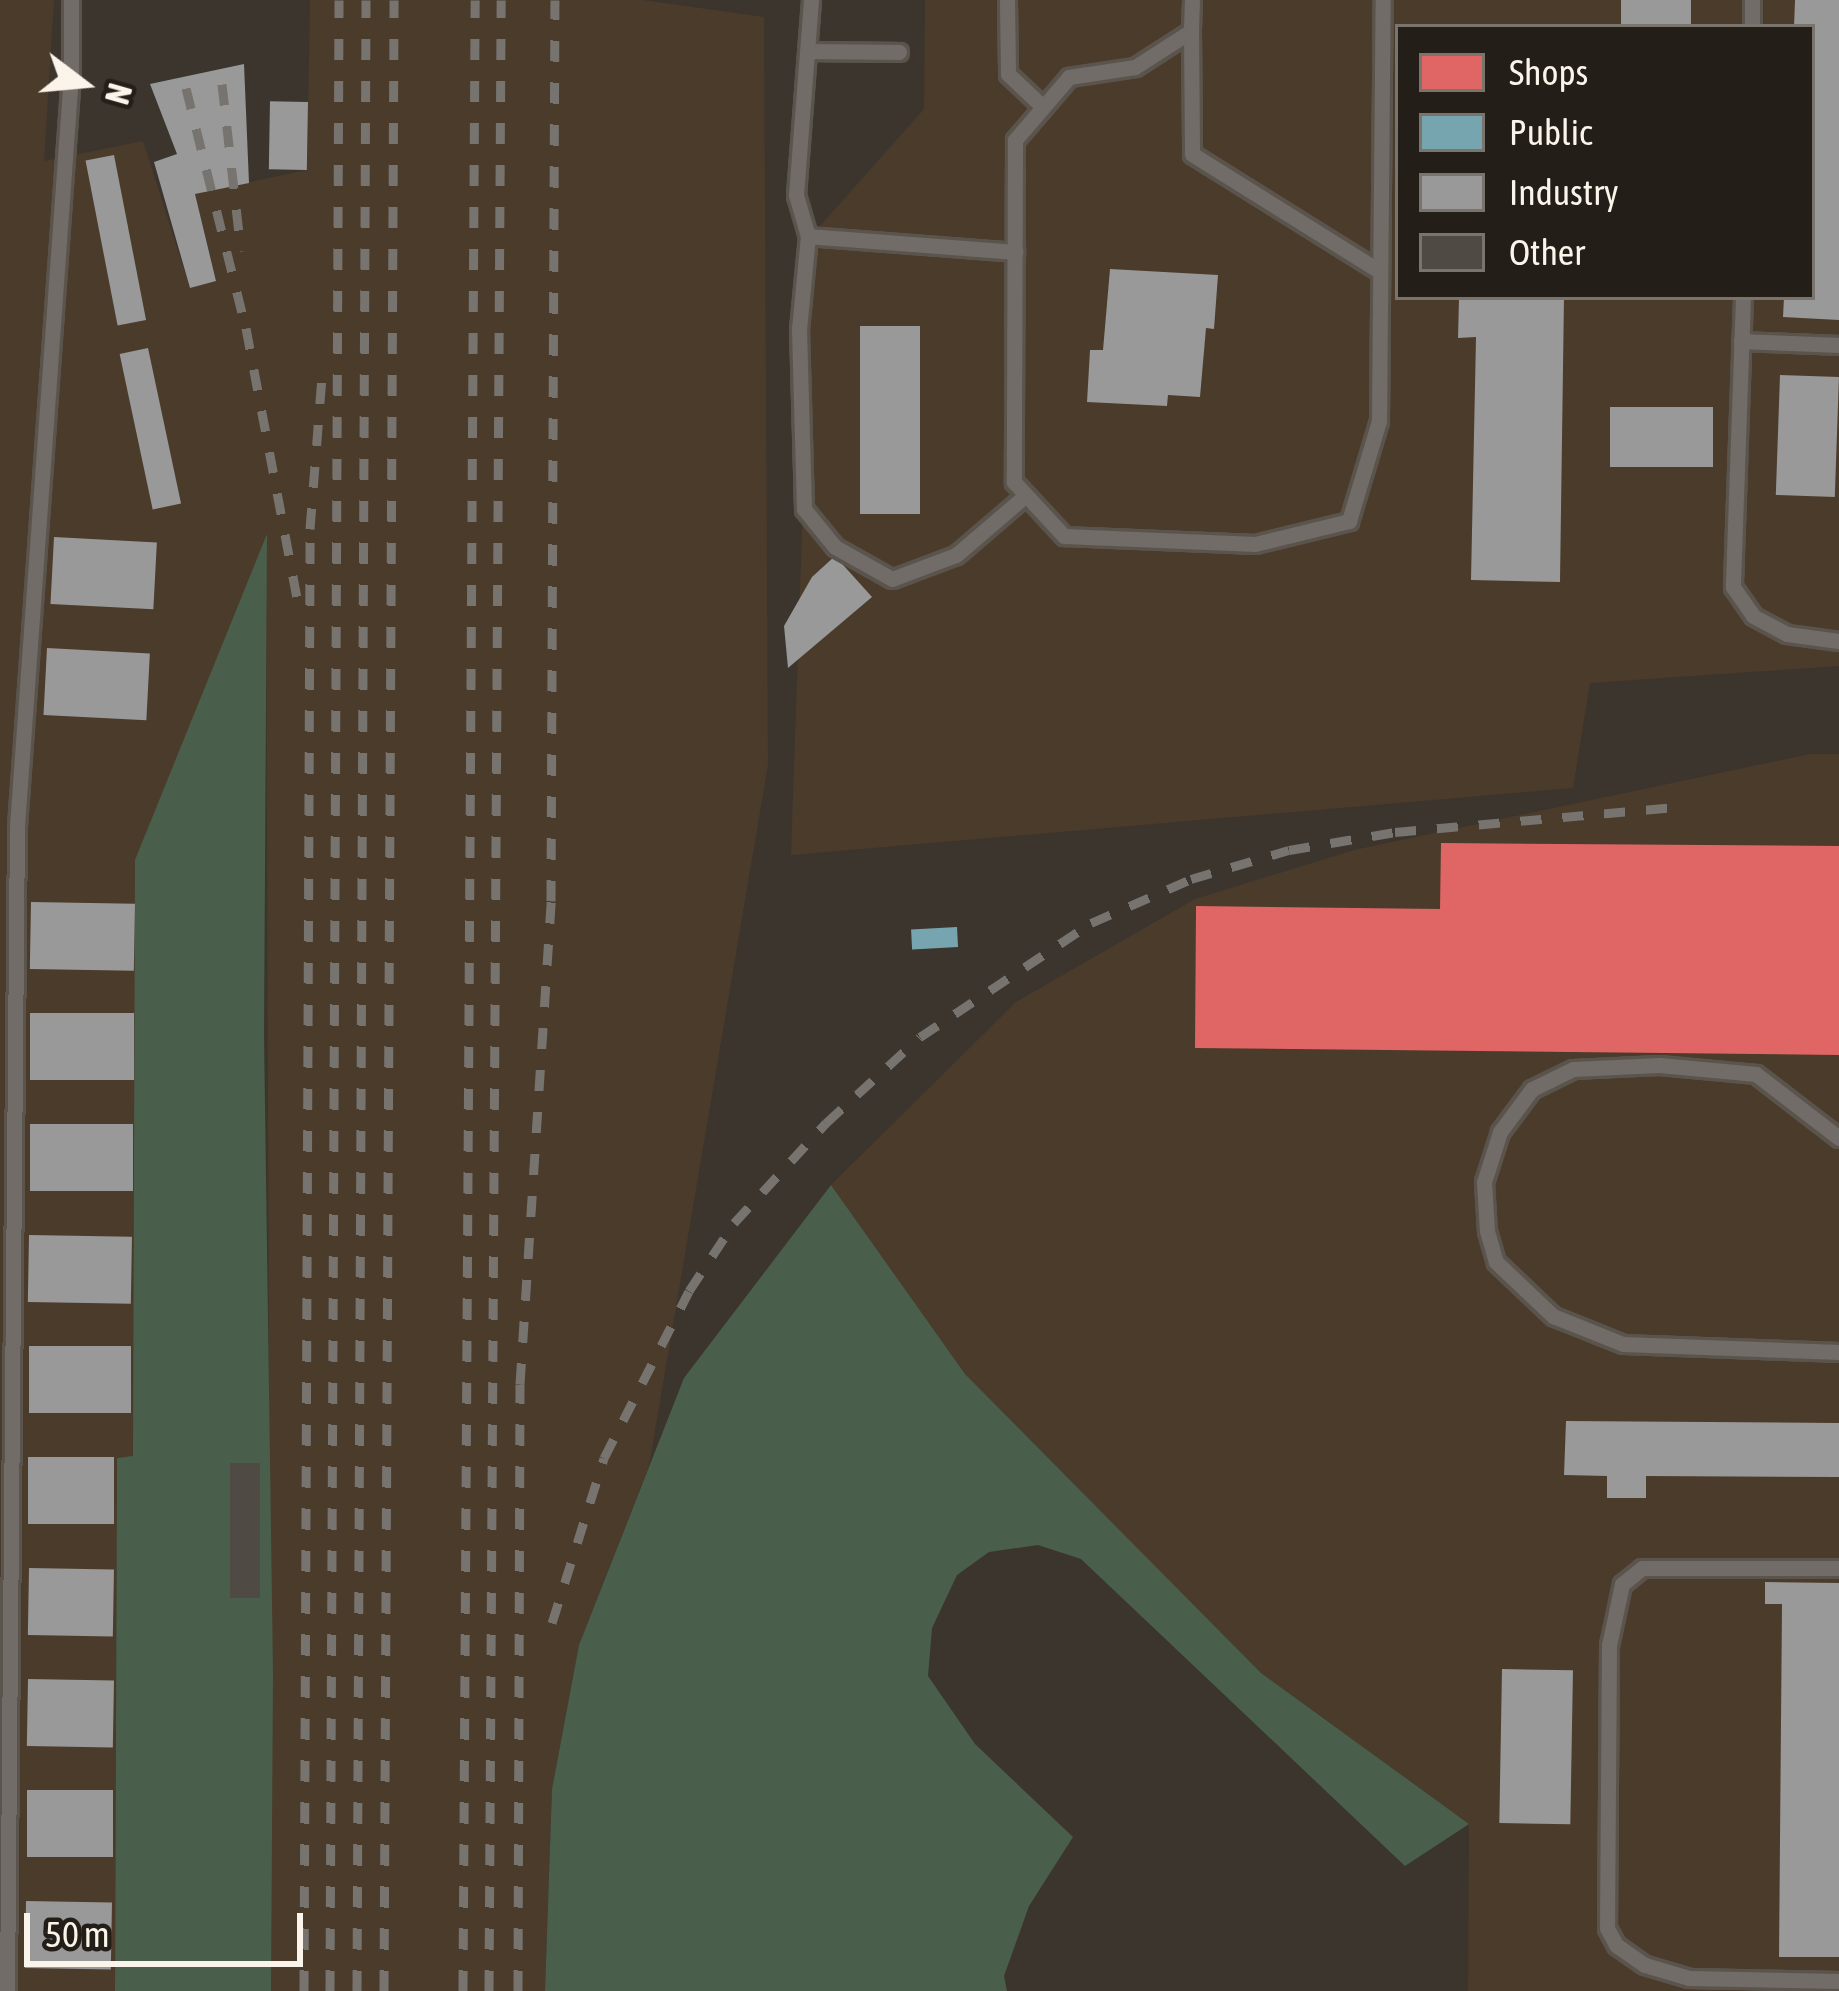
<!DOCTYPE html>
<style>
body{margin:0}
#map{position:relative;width:1839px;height:1991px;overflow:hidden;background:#3b352e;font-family:"Asap Condensed",sans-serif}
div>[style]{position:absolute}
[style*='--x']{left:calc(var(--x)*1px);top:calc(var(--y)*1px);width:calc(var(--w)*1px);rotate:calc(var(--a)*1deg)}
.built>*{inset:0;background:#4b3b2a}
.green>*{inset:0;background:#495f4b}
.shops>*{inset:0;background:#e06666}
.public>*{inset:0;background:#76a5af;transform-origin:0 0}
.industry>*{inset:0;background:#999;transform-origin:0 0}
.building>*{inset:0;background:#504a44;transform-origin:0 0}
.roads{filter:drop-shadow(3px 0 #5a544d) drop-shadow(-3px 0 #5a544d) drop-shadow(0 3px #5a544d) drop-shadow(0 -3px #5a544d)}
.service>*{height:15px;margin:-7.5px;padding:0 7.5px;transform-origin:7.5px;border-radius:7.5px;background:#716c67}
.rail>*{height:9px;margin-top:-4.5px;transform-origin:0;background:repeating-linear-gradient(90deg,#77736e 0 21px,transparent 0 42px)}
span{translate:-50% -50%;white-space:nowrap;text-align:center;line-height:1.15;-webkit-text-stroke:12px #231e18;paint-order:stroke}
.legend{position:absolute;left:1395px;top:24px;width:420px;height:276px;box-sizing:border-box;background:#231e18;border:3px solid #79746c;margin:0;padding:15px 21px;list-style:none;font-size:36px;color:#fbf4eb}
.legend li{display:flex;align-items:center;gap:24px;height:60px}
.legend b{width:60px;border:3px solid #79746c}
.north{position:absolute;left:24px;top:24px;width:120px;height:120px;-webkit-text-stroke:9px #231e18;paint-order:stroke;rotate:106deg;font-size:33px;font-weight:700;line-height:48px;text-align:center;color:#fbf4eb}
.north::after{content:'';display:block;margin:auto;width:42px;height:54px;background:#fbf4eb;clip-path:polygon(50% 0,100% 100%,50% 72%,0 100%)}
.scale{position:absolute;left:24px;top:1913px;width:279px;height:54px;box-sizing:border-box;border:6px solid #fbf4eb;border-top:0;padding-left:15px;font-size:36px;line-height:42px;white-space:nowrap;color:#fbf4eb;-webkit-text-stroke:9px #231e18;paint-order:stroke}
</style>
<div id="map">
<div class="built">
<div style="clip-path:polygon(0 0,54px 0,44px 161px,143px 141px,190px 288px,216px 280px,195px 194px,307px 170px,310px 0,643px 0,764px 17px,768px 765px,649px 1466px,579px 1645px,552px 1789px,545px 1991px,271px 1991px,266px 538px,133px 1457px,117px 1458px,115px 1991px,0 1991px)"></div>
<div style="clip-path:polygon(evenodd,925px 0,1839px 0,1839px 666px,1590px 683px,1573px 788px,791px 855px,812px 235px,924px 109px,925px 0,1398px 27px,1812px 27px,1812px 297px,1398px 297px,1398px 27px)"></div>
<div style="clip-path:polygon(1810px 754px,1839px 754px,1839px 1991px,1468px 1991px,1469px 1824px,1261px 1673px,965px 1374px,831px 1185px,1016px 1002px,1195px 899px,1354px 850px)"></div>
</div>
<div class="green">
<div style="clip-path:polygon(267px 534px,264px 1035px,273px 1673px,271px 1991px,115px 1991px,117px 1458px,133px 1456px,135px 860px)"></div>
<div style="clip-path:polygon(831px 1185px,965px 1374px,1261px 1673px,1469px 1824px,1405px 1866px,1081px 1559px,1038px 1545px,989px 1552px,957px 1575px,932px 1628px,928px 1676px,975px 1744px,1073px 1837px,1029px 1906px,1004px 1976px,1007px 1991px,545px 1991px,552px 1789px,579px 1645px,684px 1378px)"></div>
</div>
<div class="shops">
<div style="clip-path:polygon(1441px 843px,1839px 846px,1839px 1055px,1195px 1048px,1196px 906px,1440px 909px)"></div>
</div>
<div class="public">
<div style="left:957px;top:927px;width:20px;height:46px;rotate:87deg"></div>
</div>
<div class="industry">
<div style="left:1621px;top:0;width:70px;height:27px"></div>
<div style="clip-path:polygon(1795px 0,1839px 0,1839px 320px,1783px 317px,1784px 297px,1812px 297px,1812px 27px,1794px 27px)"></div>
<div style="clip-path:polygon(244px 64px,249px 183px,195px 194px,216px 281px,190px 288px,154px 162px,177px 154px,150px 84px)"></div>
<div style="left:308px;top:102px;width:68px;height:38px;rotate:91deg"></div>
<div style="left:114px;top:155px;width:168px;height:29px;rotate:79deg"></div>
<div style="clip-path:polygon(1110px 269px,1218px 275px,1214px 329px,1206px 328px,1200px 397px,1168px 395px,1167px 406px,1087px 402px,1090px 350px,1103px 350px)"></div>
<div style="clip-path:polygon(1459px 297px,1564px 297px,1560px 582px,1471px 580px,1476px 337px,1458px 338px)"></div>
<div style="left:860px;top:326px;width:60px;height:188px"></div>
<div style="left:148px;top:348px;width:159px;height:29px;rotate:78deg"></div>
<div style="left:1780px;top:375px;width:59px;height:120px;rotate:2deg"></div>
<div style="left:1713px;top:407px;width:60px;height:103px;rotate:90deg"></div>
<div style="left:54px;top:537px;width:103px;height:67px;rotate:3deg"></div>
<div style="clip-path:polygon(835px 556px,872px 597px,788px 668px,784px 626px,812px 577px)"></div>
<div style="left:47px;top:648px;width:103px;height:67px;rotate:3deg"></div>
<div style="left:31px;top:902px;width:104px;height:67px;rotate:1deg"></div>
<div style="left:30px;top:1013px;width:104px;height:67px"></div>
<div style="left:30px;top:1124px;width:103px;height:67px"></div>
<div style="left:29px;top:1235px;width:103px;height:67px;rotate:1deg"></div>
<div style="left:29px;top:1346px;width:102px;height:67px"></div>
<div style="clip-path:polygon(1566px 1421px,1839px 1423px,1839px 1477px,1646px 1476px,1646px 1498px,1607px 1498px,1607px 1476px,1564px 1475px)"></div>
<div style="left:28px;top:1457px;width:86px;height:67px"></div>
<div style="left:29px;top:1568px;width:85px;height:67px;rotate:1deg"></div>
<div style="clip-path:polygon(1765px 1582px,1839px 1583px,1839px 1957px,1779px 1957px,1782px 1604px,1765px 1604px)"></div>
<div style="left:1502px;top:1669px;width:71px;height:154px;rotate:1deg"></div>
<div style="left:28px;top:1679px;width:86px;height:67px;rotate:1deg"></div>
<div style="left:27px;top:1790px;width:86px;height:67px"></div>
<div style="left:26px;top:1901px;width:86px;height:67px;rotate:1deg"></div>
</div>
<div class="building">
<div style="left:230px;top:1463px;width:30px;height:135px"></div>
</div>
<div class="roads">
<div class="service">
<div style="--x:811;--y:0;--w:196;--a:94.4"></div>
<div style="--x:796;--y:195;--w:43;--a:73.7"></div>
<div style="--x:808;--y:236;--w:208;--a:4.4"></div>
<div style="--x:1007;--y:0;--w:74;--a:89.2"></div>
<div style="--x:1008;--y:74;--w:48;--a:43.3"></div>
<div style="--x:1192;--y:0;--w:31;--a:92"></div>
<div style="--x:1191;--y:31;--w:67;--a:147.3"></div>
<div style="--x:1135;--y:67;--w:67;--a:171.4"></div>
<div style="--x:1069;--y:77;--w:83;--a:130.6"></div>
<div style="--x:1015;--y:140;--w:342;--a:90.2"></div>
<div style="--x:1014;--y:482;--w:74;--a:47.2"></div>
<div style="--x:1064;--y:536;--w:191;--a:2.4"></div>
<div style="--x:1255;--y:544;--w:97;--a:-13.7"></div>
<div style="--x:1349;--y:521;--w:104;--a:-73.3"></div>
<div style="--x:1379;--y:421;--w:421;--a:-89.5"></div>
<div style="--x:1752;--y:27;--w:27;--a:-90"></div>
<div style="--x:1191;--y:31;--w:123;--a:89.5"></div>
<div style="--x:1192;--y:154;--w:221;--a:32"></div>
<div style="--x:809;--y:51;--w:90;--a:0.6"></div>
<div style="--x:808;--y:236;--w:93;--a:95.5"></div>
<div style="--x:799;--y:329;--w:180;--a:88.4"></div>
<div style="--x:804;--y:509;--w:49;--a:50.8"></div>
<div style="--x:835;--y:547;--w:65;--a:29.3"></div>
<div style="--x:892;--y:579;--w:68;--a:-20.6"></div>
<div style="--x:956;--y:555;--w:92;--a:-40.6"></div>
<div style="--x:1743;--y:297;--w:290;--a:92"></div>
<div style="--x:1733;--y:587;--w:35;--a:55"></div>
<div style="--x:1753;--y:616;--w:38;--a:28"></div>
<div style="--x:1787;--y:634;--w:52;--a:7.7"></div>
<div style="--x:1741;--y:341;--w:98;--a:2.3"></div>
<div style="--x:1839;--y:1138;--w:105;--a:-142.4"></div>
<div style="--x:1756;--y:1074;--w:97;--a:-174.7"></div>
<div style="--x:1659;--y:1065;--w:86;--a:177.3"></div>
<div style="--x:1573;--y:1069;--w:46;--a:154"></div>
<div style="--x:1532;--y:1089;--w:54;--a:126.7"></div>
<div style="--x:1500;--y:1132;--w:52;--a:107.7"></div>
<div style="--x:1484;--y:1182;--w:49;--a:86.5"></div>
<div style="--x:1487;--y:1231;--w:32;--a:74"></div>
<div style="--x:1496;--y:1262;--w:79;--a:43.5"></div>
<div style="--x:1553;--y:1316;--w:75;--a:21.8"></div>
<div style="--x:1623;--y:1344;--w:216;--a:2.1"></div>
<div style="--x:1839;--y:1568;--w:197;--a:180"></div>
<div style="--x:1642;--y:1568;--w:26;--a:141"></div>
<div style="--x:1622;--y:1584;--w:62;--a:102"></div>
<div style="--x:1609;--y:1645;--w:283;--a:90.4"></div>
<div style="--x:1607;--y:1928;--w:19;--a:62"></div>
<div style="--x:1616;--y:1945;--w:35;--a:35"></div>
<div style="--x:1645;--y:1965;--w:46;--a:16.5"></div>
<div style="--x:1689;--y:1978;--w:150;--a:1.1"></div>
<div style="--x:7;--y:1991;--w:1165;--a:-89.51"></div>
<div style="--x:17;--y:826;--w:754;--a:-85.89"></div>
<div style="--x:71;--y:74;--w:74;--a:-90"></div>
</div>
</div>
<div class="rail">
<div style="--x:222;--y:84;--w:168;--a:83.5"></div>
<div style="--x:186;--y:88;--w:247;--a:76"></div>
<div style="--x:246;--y:328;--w:281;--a:79.3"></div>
<div style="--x:552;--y:1623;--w:173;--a:-72.5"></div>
<div style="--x:604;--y:1458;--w:187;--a:-63"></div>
<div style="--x:689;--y:1291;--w:82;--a:-56.5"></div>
<div style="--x:734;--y:1223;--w:136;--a:-47.4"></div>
<div style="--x:826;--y:1123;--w:127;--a:-42.5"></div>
<div style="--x:920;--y:1037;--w:206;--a:-33.7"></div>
<div style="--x:1091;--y:923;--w:109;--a:-23.7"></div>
<div style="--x:1191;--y:879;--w:102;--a:-16.5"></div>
<div style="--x:1289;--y:850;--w:108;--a:-9.6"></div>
<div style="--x:1395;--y:832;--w:293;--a:-5.1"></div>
<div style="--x:304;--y:1991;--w:1462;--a:-89.76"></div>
<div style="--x:310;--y:529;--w:151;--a:-85.5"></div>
<div style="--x:330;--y:1991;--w:1991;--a:-89.74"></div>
<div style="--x:357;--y:1991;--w:1991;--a:-89.74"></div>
<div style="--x:384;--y:1991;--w:1991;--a:-89.71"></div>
<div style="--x:463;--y:1991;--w:1991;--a:-89.65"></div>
<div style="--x:489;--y:1991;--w:1991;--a:-89.65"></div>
<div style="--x:518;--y:1991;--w:607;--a:-89.81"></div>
<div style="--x:520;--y:1384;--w:484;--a:-86.3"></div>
<div style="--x:551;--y:901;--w:901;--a:-89.75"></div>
</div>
<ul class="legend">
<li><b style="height:33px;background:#e06666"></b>Shops</li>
<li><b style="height:33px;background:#76a5af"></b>Public</li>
<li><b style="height:33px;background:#999"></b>Industry</li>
<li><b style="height:33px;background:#504a44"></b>Other</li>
</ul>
<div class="north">N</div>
<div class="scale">50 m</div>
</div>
